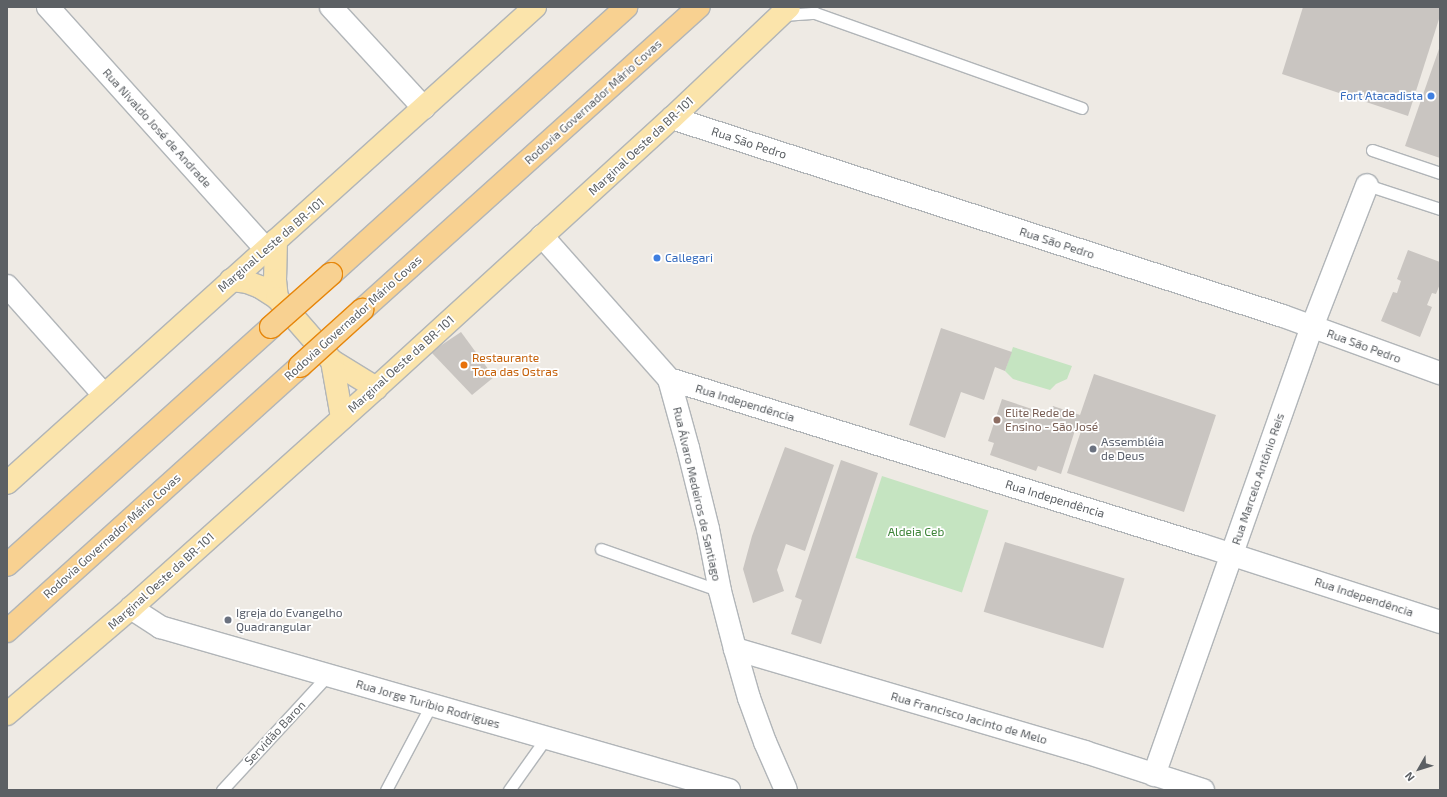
<!DOCTYPE html>
<meta charset="utf-8">
<style>
body{margin:0}
#map{position:relative;width:1447px;height:797px;overflow:hidden;background:#eeeae4;font-family:"Exo 2",sans-serif}
div>[style]{position:absolute}
[style*='--x']{left:calc(var(--x)*1px);top:calc(var(--y)*1px);width:calc(var(--w)*1px);rotate:calc(var(--a)*1deg)}
.green>*{inset:0;background:#c5e4c1;transform-origin:0 0}
.building>*{inset:0;background:#c9c5c1;transform-origin:0 0}
.roads{filter:drop-shadow(1px 0 #b1b5b8) drop-shadow(-1px 0 #b1b5b8) drop-shadow(0 1px #b1b5b8) drop-shadow(0 -1px #b1b5b8)}
.service>*{height:11px;margin:-5.5px;padding:0 5.5px;transform-origin:5.5px;border-radius:5.5px;background:#fff}
.minor>*{height:22px;margin:-11px;padding:0 11px;transform-origin:11px;border-radius:11px;background:#fff}
.tertiary>*{height:22px;margin:-11px;padding:0 11px;transform-origin:11px;border-radius:11px;background:#fff}
.secondary>*{height:22px;margin:-11px;padding:0 11px;transform-origin:11px;border-radius:11px;background:#fff}
.primary>*{height:22px;margin:-11px;padding:0 11px;transform-origin:11px;border-radius:11px;background:#fbe4ab}
.motorway>*{height:22px;margin:-11px;padding:0 11px;transform-origin:11px;border-radius:11px;background:#f8d191}
.bridges{filter:drop-shadow(1px 0 #e6860b) drop-shadow(-1px 0 #e6860b) drop-shadow(0 1px #e6860b) drop-shadow(0 -1px #e6860b)}
.motorway-bridge>*{height:22px;margin:-11px;padding:0 11px;transform-origin:11px;border-radius:11px;background:#f8d191}
.dots>*{width:11px;height:11px;translate:-50% -50%;box-sizing:border-box;border:2px solid #fff;border-radius:50%}
span{translate:-50% -50%;white-space:nowrap;text-align:center;line-height:1.15;-webkit-text-stroke:3.5px #fff;paint-order:stroke}
.shop-label{font-size:12px;color:#366cbe}
.right{translate:-100% -50%;text-align:right}
.left{translate:0 -50%;text-align:left}
.street-label{font-size:12px;color:#5c6064}
.food-label{font-size:12px;color:#c56008}
.education-label{font-size:12px;color:#785e54}
.worship-label{font-size:12px;color:#5b616d}
.park-label{font-size:12px;color:#3f853a}
.frame{position:absolute;inset:0;border:8px solid #5c6064;pointer-events:none}
.north{position:absolute;left:1399px;top:749px;width:40px;height:40px;-webkit-text-stroke:3px #fff;paint-order:stroke;rotate:231deg;font-size:11px;font-weight:700;line-height:16px;text-align:center;color:#5c6064}
.north::after{content:'';display:block;margin:auto;width:14px;height:18px;background:#5c6064;clip-path:polygon(50% 0,100% 100%,50% 72%,0 100%)}
</style>
<div id="map">
<div class="green">
<div style="clip-path:polygon(1013px 347px,1072px 366px,1067px 379px,1056px 384px,1050px 390px,1013px 379px,1005px 371px)"></div>
<div style="left:882px;top:476px;width:112px;height:86px;rotate:18deg"></div>
</div>
<div class="building">
<div style="clip-path:polygon(1303px 7px,1440px 7px,1440px 16px,1408px 116px,1282px 74px)"></div>
<div style="clip-path:polygon(1440px 46px,1440px 158px,1405px 146px)"></div>
<div style="clip-path:polygon(1408px 250px,1440px 262px,1440px 284px,1436px 294px,1432px 293px,1427px 305px,1432px 307px,1420px 337px,1381px 321px,1393px 292px,1397px 293px,1401px 281px,1397px 279px)"></div>
<div style="clip-path:polygon(941px 328px,1012px 352px,1005px 371px,995px 367px,984px 400px,961px 392px,945px 438px,909px 425px)"></div>
<div style="clip-path:polygon(461px 332px,494px 377px,472px 395px,431px 352px)"></div>
<div style="clip-path:polygon(1094px 374px,1216px 415px,1184px 512px,1067px 473px,1083px 425px,1077px 424px,1061px 474px,1038px 466px,1036px 471px,990px 455px,994px 443px,988px 441px,1002px 399px,1050px 415px,1053px 406px,1080px 415px)"></div>
<div style="clip-path:polygon(785px 447px,834px 465px,805px 551px,786px 544px,777px 570px,784px 591px,753px 603px,743px 569px,752px 536px)"></div>
<div style="clip-path:polygon(841px 460px,878px 473px,821px 644px,791px 634px,802px 600px,795px 597px)"></div>
<div style="left:1005px;top:542px;width:125px;height:73px;rotate:17deg"></div>
</div>
<div class="roads">
<div class="service">
<div style="--x:783;--y:15;--w:32;--a:-4"></div>
<div style="--x:815;--y:13;--w:283;--a:19.6"></div>
<div style="--x:1372;--y:150;--w:72;--a:18.7"></div>
<div style="--x:1367;--y:185;--w:77;--a:18.2"></div>
<div style="--x:601;--y:549;--w:126;--a:19.4"></div>
<div style="--x:222;--y:790;--w:156;--a:-47.3"></div>
<div style="--x:386;--y:790;--w:96;--a:-62.1"></div>
<div style="--x:509;--y:790;--w:64;--a:-54.6"></div>
</div>
<div class="minor">
<div style="--x:48;--y:7;--w:326;--a:48"></div>
<div style="--x:331;--y:7;--w:137;--a:47.4"></div>
<div style="--x:7;--y:286;--w:146;--a:48.3"></div>
<div style="--x:131;--y:608;--w:35;--a:33"></div>
<div style="--x:160;--y:627;--w:592;--a:15.99"></div>
<div style="--x:1154;--y:775;--w:475;--a:-70.6"></div>
<div style="--x:1312;--y:327;--w:152;--a:-68.8"></div>
</div>
<div class="tertiary">
<div style="--x:672;--y:118;--w:642;--a:17.96"></div>
<div style="--x:1283;--y:316;--w:167;--a:20"></div>
<div style="--x:735;--y:649;--w:51;--a:74.1"></div>
<div style="--x:749;--y:698;--w:47;--a:70"></div>
<div style="--x:765;--y:742;--w:52;--a:66.4"></div>
</div>
<div class="secondary">
<div style="--x:542;--y:236;--w:191;--a:48.4"></div>
<div style="--x:669;--y:379;--w:72;--a:74.6"></div>
<div style="--x:688;--y:448;--w:83;--a:76.1"></div>
<div style="--x:708;--y:529;--w:63;--a:79"></div>
<div style="--x:720;--y:591;--w:60;--a:75.5"></div>
<div style="--x:735;--y:649;--w:365;--a:16.4"></div>
<div style="--x:1085;--y:752;--w:124;--a:17.9"></div>
<div style="--x:669;--y:379;--w:558;--a:17.3"></div>
<div style="--x:1202;--y:545;--w:250;--a:17.9"></div>
</div>
<div class="primary">
<div style="--x:276;--y:240;--w:40;--a:91.4"></div>
<div style="--x:275;--y:280;--w:18;--a:84"></div>
<div style="--x:231;--y:280;--w:16;--a:7"></div>
<div style="--x:247;--y:282;--w:14;--a:21"></div>
<div style="--x:260;--y:287;--w:20;--a:33"></div>
<div style="--x:277;--y:298;--w:84;--a:48.9"></div>
<div style="--x:332;--y:361;--w:52;--a:31.5"></div>
<div style="--x:332;--y:361;--w:58;--a:80"></div>
<div style="--x:7;--y:483;--w:711;--a:-42.04"></div>
<div style="--x:7;--y:714;--w:163;--a:-40.5"></div>
<div style="--x:131;--y:608;--w:329;--a:-41.9"></div>
<div style="--x:376;--y:388;--w:401;--a:-42.4"></div>
<div style="--x:672;--y:118;--w:161;--a:-43.5"></div>
</div>
<div class="motorway">
<div style="--x:331;--y:274;--w:398;--a:-42.1"></div>
<div style="--x:362;--y:310;--w:453;--a:-42"></div>
<div style="--x:7;--y:565;--w:355;--a:-42"></div>
<div style="--x:7;--y:631;--w:395;--a:-42.1"></div>
</div>
</div>
<div class="bridges">
<div class="motorway-bridge">
<div style="--x:271;--y:327;--w:80;--a:-41.5"></div>
<div style="--x:300;--y:366;--w:84;--a:-42.1"></div>
</div>
</div>
<div class="dots">
<div style="left:1431px;top:96px;background:#3f7fe0"></div>
<div style="left:657px;top:258px;background:#3f7fe0"></div>
<div style="left:464px;top:365px;background:#e8710a"></div>
<div style="left:997px;top:420px;background:#8d6e63"></div>
<div style="left:1093px;top:449px;background:#6b7280"></div>
<div style="left:228px;top:620px;background:#6b7280"></div>
</div>
<div class="shop-label">
<span class="right" style="left:1423px;top:96px">Fort Atacadista</span>
<span class="left" style="left:665px;top:258px">Callegari</span>
</div>
<div class="street-label">
<span style="left:593px;top:102px;rotate:-42deg">Rodovia Governador Mário Covas</span>
<span style="left:157px;top:128px;rotate:48deg">Rua Nivaldo José de Andrade</span>
<span style="left:749px;top:143px;rotate:18deg">Rua São Pedro</span>
<span style="left:641px;top:146px;rotate:-43deg">Marginal Oeste da BR-101</span>
<span style="left:1057px;top:243px;rotate:18deg">Rua São Pedro</span>
<span style="left:271px;top:245px;rotate:-41deg">Marginal Leste da BR-101</span>
<span style="left:353px;top:318px;rotate:-42deg">Rodovia Governador Mário Covas</span>
<span style="left:1364px;top:346px;rotate:20deg">Rua São Pedro</span>
<span style="left:401px;top:364px;rotate:-42deg">Marginal Oeste da BR-101</span>
<span style="left:745px;top:403px;rotate:17deg">Rua Independência</span>
<span style="left:1258px;top:479px;rotate:-71deg">Rua Marcelo Antônio Reis</span>
<span style="left:697px;top:494px;rotate:77deg">Rua Álvaro Medeiros de Santiago</span>
<span style="left:1055px;top:499px;rotate:17deg">Rua Independência</span>
<span style="left:112px;top:536px;rotate:-42deg">Rodovia Governador Mário Covas</span>
<span style="left:161px;top:581px;rotate:-42deg">Marginal Oeste da BR-101</span>
<span style="left:1364px;top:597px;rotate:18deg">Rua Independência</span>
<span style="left:428px;top:704px;rotate:16deg">Rua Jorge Turíbio Rodrigues</span>
<span style="left:969px;top:718px;rotate:16deg">Rua Francisco Jacinto de Melo</span>
<span style="left:275px;top:733px;rotate:-47deg">Servidão Baron</span>
</div>
<div class="food-label">
<span class="left" style="left:472px;top:365px">Restaurante<br>Toca das Ostras</span>
</div>
<div class="education-label">
<span class="left" style="left:1005px;top:420px">Elite Rede de<br>Ensino - São José</span>
</div>
<div class="worship-label">
<span class="left" style="left:1101px;top:449px">Assembléia<br>de Deus</span>
<span class="left" style="left:236px;top:620px">Igreja do Evangelho<br>Quadrangular</span>
</div>
<div class="park-label">
<span style="left:916px;top:532px">Aldeia Ceb</span>
</div>
<div class="frame"></div>
<div class="north">N</div>
</div>
